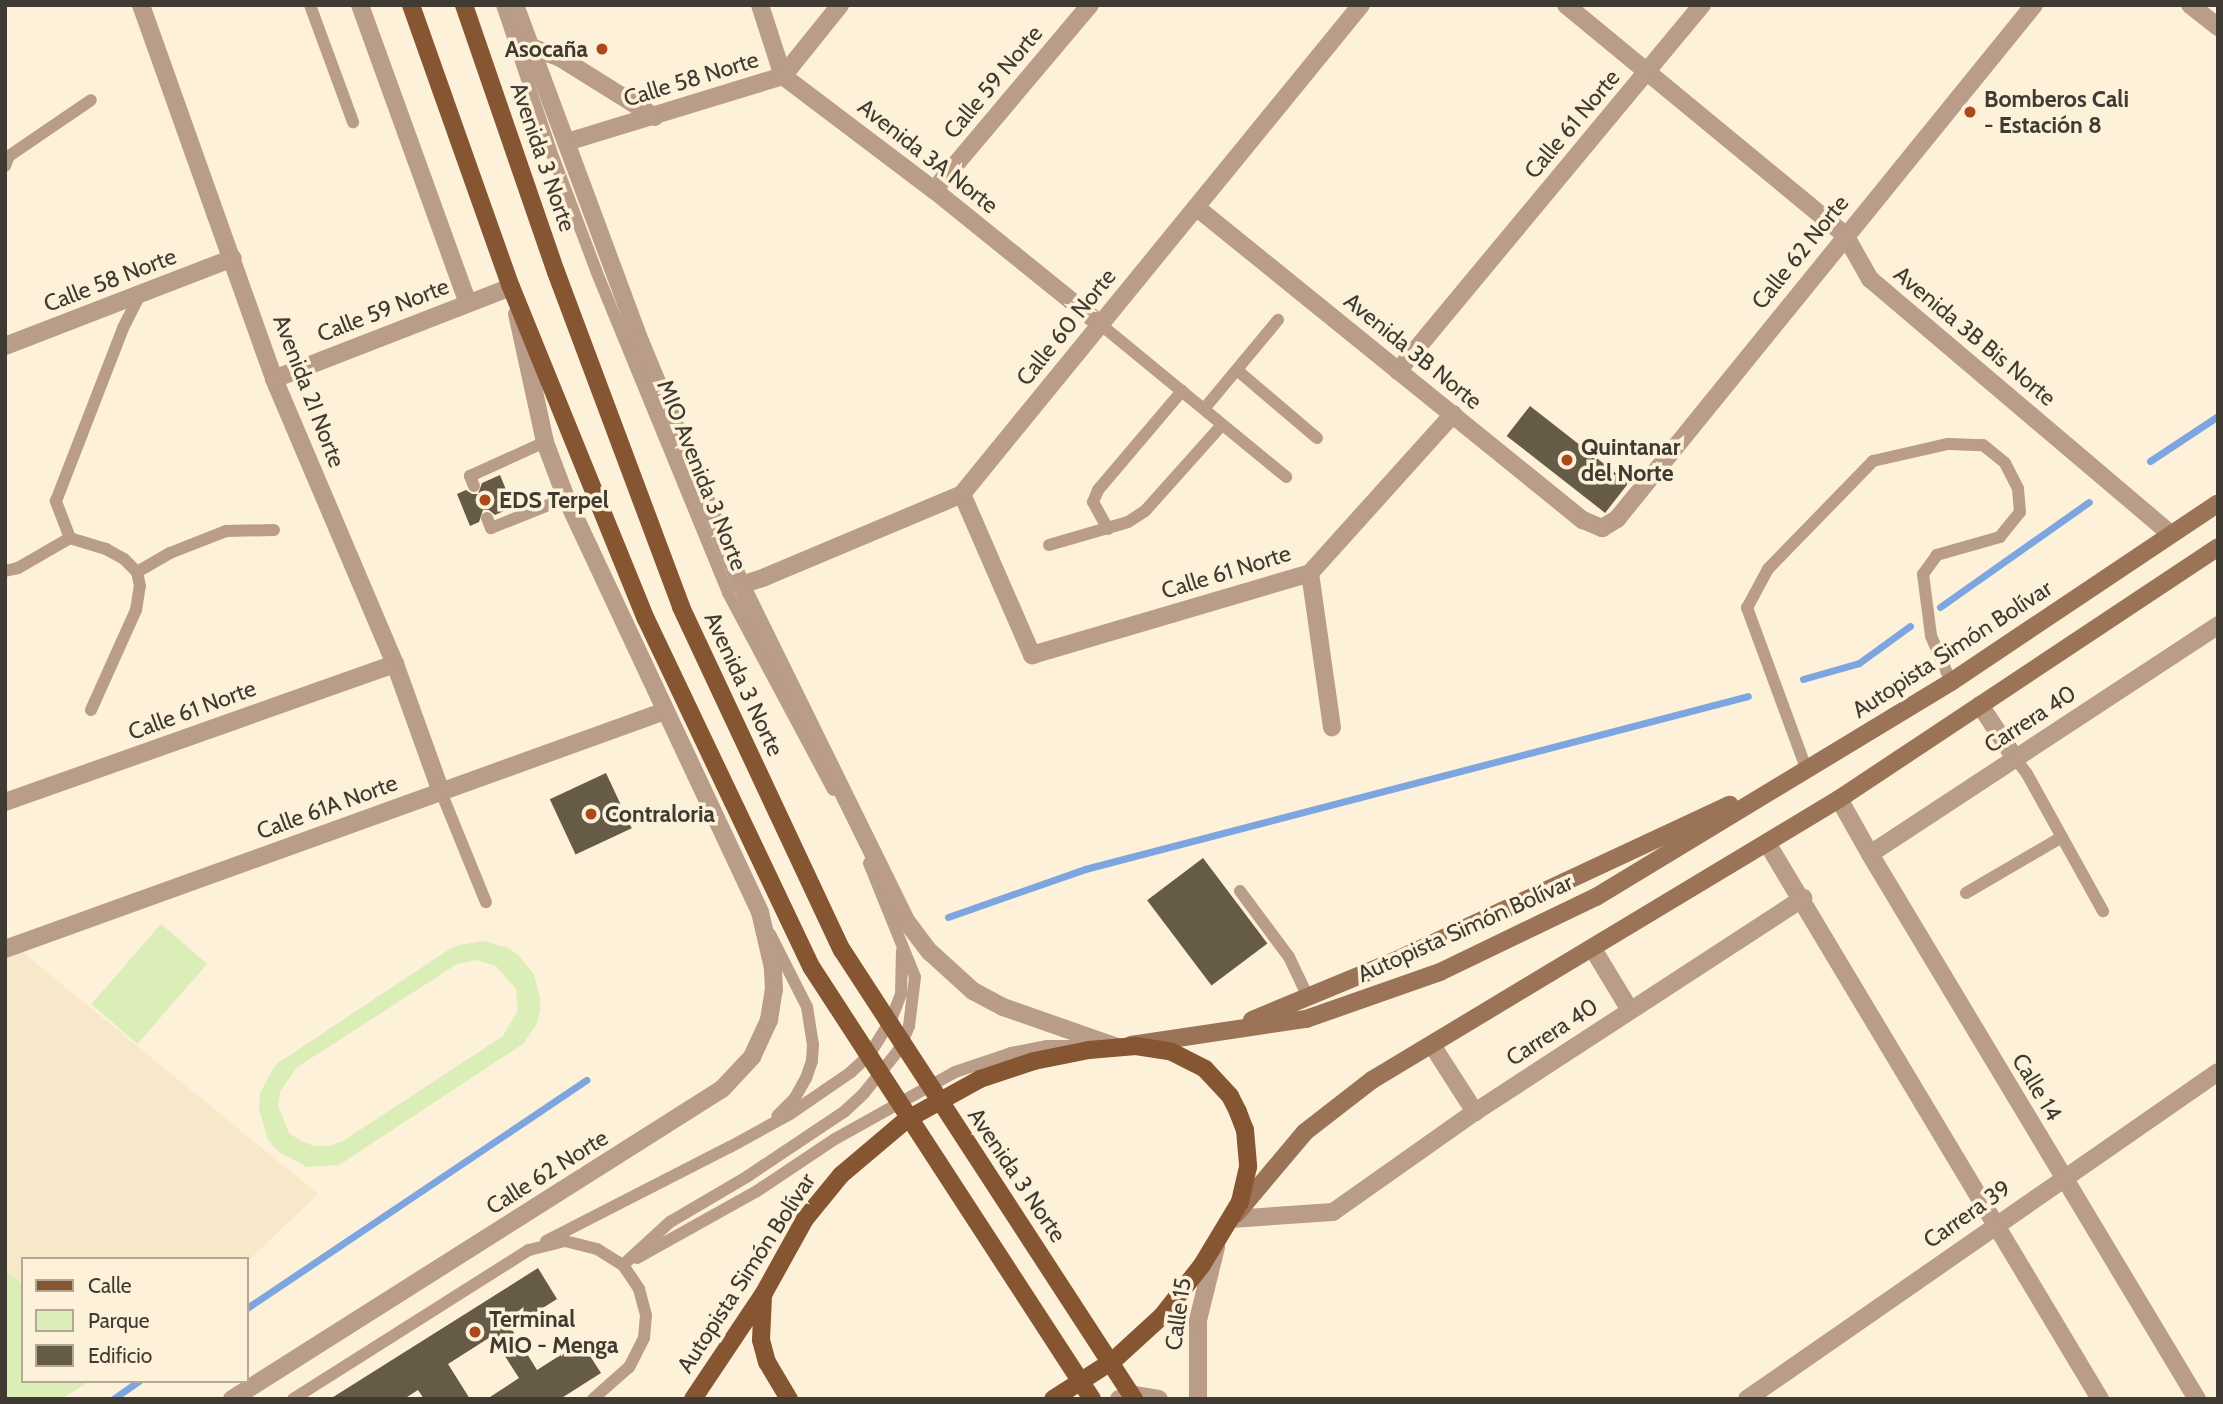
<!DOCTYPE html>
<meta charset="utf-8">
<style>
body{margin:0}
#map{position:relative;width:2223px;height:1404px;overflow:hidden;background:#fdf1da;font-family:Cabin,sans-serif}
div>[style]{position:absolute}
[style*='--x']{left:calc(var(--x)*1px);top:calc(var(--y)*1px);width:calc(var(--w)*1px);rotate:calc(var(--a)*1deg)}
.built>*{inset:0;background:#f8e8ca}
.green>*{inset:0;background:#dbeeb8;transform-origin:0 0}
.stream>*{height:7px;margin:-3.5px;padding:0 3.5px;transform-origin:3.5px;border-radius:3.5px;background:#7da5df}
.building>*{inset:0;background:#655b47;transform-origin:0 0}
.service>*{height:12px;margin:-6px;padding:0 6px;transform-origin:6px;border-radius:6px;background:#b99d89}
.minor>*{height:18px;margin:-9px;padding:0 9px;transform-origin:9px;border-radius:9px;background:#b99d89}
.tertiary>*{height:18px;margin:-9px;padding:0 9px;transform-origin:9px;border-radius:9px;background:#b99d89}
.secondary>*{height:18px;margin:-9px;padding:0 9px;transform-origin:9px;border-radius:9px;background:#9b7457}
.primary>*{height:18px;margin:-9px;padding:0 9px;transform-origin:9px;border-radius:9px;background:#855631}
.primary-bridge>*{height:18px;margin:-9px;padding:0 9px;transform-origin:9px;border-radius:9px;background:#855631}
.dots>*{width:19px;height:19px;translate:-50% -50%;box-sizing:border-box;border:4px solid #fdf1da;border-radius:50%}
span{translate:-50% -50%;white-space:nowrap;text-align:center;line-height:1.15;-webkit-text-stroke:7px #fdf1da;paint-order:stroke}
.poi-label{font-size:23px;color:#403b32;font-weight:700}
.right{translate:-100% -50%;text-align:right}
.left{translate:0 -50%;text-align:left}
.street-label{font-size:23px;color:#403b32}
.frame{position:absolute;inset:0;border:7px solid #403b32;pointer-events:none}
.legend{position:absolute;left:21px;top:1257px;width:228px;height:126px;box-sizing:border-box;background:#fdf1da;border:2px solid #b1a897;margin:0;padding:9px 12px;list-style:none;font-size:21px;color:#403b32}
.legend li{display:flex;align-items:center;gap:14px;height:35px}
.legend b{width:35px;border:2px solid #b1a897}
</style>
<div id="map">
<div class="built">
<div style="clip-path:polygon(15px 946px,318px 1194px,247px 1262px,247px 1259px,23px 1259px,23px 1285px,5px 1271px,5px 949px)"></div>
</div>
<div class="green">
<div style="left:161px;top:924px;width:61px;height:106px;rotate:41deg"></div>
<div style="clip-path:polygon(evenodd,484px 941px,508px 948px,518px 955px,534px 974px,540px 998px,540px 1011px,537px 1023px,523px 1044px,339px 1165px,307px 1167px,279px 1152px,268px 1140px,259px 1109px,260px 1093px,275px 1065px,448px 950px,459px 945px,484px 941px,477px 960px,496px 966px,516px 989px,518px 1010px,503px 1036px,343px 1141px,329px 1146px,314px 1146px,301px 1141px,289px 1133px,278px 1106px,280px 1092px,296px 1068px,457px 964px,477px 960px)"></div>
<div style="clip-path:polygon(5px 1271px,23px 1285px,23px 1381px,90px 1381px,61px 1399px,5px 1399px)"></div>
</div>
<div class="stream">
<div style="--x:2150;--y:461;--w:82;--a:-33.5"></div>
<div style="--x:1940;--y:607;--w:182;--a:-35.2"></div>
<div style="--x:1803;--y:679;--w:58;--a:-15.9"></div>
<div style="--x:1859;--y:663;--w:63;--a:-36"></div>
<div style="--x:948;--y:917;--w:145;--a:-19.3"></div>
<div style="--x:1085;--y:869;--w:685;--a:-14.62"></div>
<div style="--x:247;--y:1308;--w:409;--a:-33.9"></div>
<div style="--x:113;--y:1399;--w:32;--a:-35"></div>
</div>
<div class="building">
<div style="left:1530px;top:406px;width:125px;height:38px;rotate:38deg"></div>
<div style="clip-path:polygon(500px 475px,513px 507px,495px 515px,489px 510px,483px 510px,479px 522px,470px 526px,457px 494px,466px 490px,472px 494px,478px 494px,482px 483px)"></div>
<div style="left:606px;top:773px;width:61px;height:62px;rotate:65deg"></div>
<div style="left:1203px;top:858px;width:107px;height:70px;rotate:53deg"></div>
<div style="clip-path:polygon(538px 1268px,557px 1299px,511px 1328px,537px 1370px,581px 1342px,601px 1373px,560px 1399px,487px 1399px,519px 1378px,492px 1336px,448px 1364px,470px 1399px,424px 1399px,418px 1390px,404px 1399px,330px 1399px)"></div>
</div>
<div class="service">
<div style="--x:310;--y:5;--w:125;--a:69.8"></div>
<div style="--x:502;--y:5;--w:154;--a:71.4"></div>
<div style="--x:551;--y:151;--w:130;--a:69.3"></div>
<div style="--x:597;--y:273;--w:346;--a:67.7"></div>
<div style="--x:728;--y:593;--w:223;--a:61.9"></div>
<div style="--x:5;--y:166;--w:11;--a:-68"></div>
<div style="--x:9;--y:156;--w:99;--a:-34.3"></div>
<div style="--x:1100;--y:324;--w:241;--a:39.4"></div>
<div style="--x:1237;--y:370;--w:105;--a:40.4"></div>
<div style="--x:1204;--y:409;--w:116;--a:-50.3"></div>
<div style="--x:474;--y:486;--w:11;--a:-112"></div>
<div style="--x:470;--y:476;--w:82;--a:-24.4"></div>
<div style="--x:487;--y:518;--w:11;--a:68"></div>
<div style="--x:491;--y:528;--w:81;--a:-21.8"></div>
<div style="--x:1108;--y:529;--w:31;--a:-119"></div>
<div style="--x:1093;--y:502;--w:13;--a:-67"></div>
<div style="--x:1098;--y:490;--w:130;--a:-49.7"></div>
<div style="--x:1049;--y:545;--w:82;--a:-16.2"></div>
<div style="--x:1128;--y:522;--w:20;--a:-33"></div>
<div style="--x:1145;--y:511;--w:115;--a:-48.2"></div>
<div style="--x:5;--y:571;--w:13;--a:-13"></div>
<div style="--x:18;--y:568;--w:60;--a:-30"></div>
<div style="--x:137;--y:572;--w:38;--a:-30"></div>
<div style="--x:170;--y:553;--w:60;--a:-21.4"></div>
<div style="--x:226;--y:531;--w:48;--a:-1.2"></div>
<div style="--x:91;--y:710;--w:110;--a:-65.8"></div>
<div style="--x:136;--y:610;--w:24;--a:-81"></div>
<div style="--x:140;--y:586;--w:14;--a:-102"></div>
<div style="--x:137;--y:572;--w:18;--a:-135"></div>
<div style="--x:124;--y:559;--w:21;--a:-151"></div>
<div style="--x:106;--y:549;--w:38;--a:-163"></div>
<div style="--x:70;--y:538;--w:40;--a:-111"></div>
<div style="--x:56;--y:501;--w:186;--a:-68.8"></div>
<div style="--x:123;--y:328;--w:37;--a:-63"></div>
<div style="--x:2015;--y:758;--w:20;--a:53"></div>
<div style="--x:2027;--y:774;--w:157;--a:61"></div>
<div style="--x:1806;--y:768;--w:171;--a:-110.2"></div>
<div style="--x:1747;--y:608;--w:44;--a:-61.7"></div>
<div style="--x:1768;--y:569;--w:151;--a:-45.8"></div>
<div style="--x:1873;--y:461;--w:77;--a:-12.8"></div>
<div style="--x:1948;--y:444;--w:35;--a:2"></div>
<div style="--x:1983;--y:445;--w:28;--a:39"></div>
<div style="--x:2005;--y:463;--w:29;--a:63"></div>
<div style="--x:2018;--y:489;--w:23;--a:85"></div>
<div style="--x:2020;--y:512;--w:32;--a:129"></div>
<div style="--x:2000;--y:537;--w:66;--a:164.1"></div>
<div style="--x:1937;--y:555;--w:24;--a:126"></div>
<div style="--x:1923;--y:574;--w:63;--a:82.6"></div>
<div style="--x:1931;--y:636;--w:50;--a:66.5"></div>
<div style="--x:441;--y:792;--w:119;--a:67.8"></div>
<div style="--x:1240;--y:891;--w:82;--a:53.4"></div>
<div style="--x:1289;--y:957;--w:44;--a:64.6"></div>
<div style="--x:1966;--y:893;--w:111;--a:-30.3"></div>
<div style="--x:770;--y:934;--w:82;--a:63.1"></div>
<div style="--x:807;--y:1007;--w:38;--a:81"></div>
<div style="--x:813;--y:1045;--w:16;--a:94"></div>
<div style="--x:812;--y:1061;--w:18;--a:109"></div>
<div style="--x:806;--y:1078;--w:23;--a:119"></div>
<div style="--x:795;--y:1098;--w:25;--a:135"></div>
<div style="--x:546;--y:1241;--w:207;--a:-27.1"></div>
<div style="--x:730;--y:1147;--w:68;--a:-28.8"></div>
<div style="--x:790;--y:1114;--w:74;--a:-34.5"></div>
<div style="--x:851;--y:1072;--w:25;--a:-43"></div>
<div style="--x:869;--y:1055;--w:41;--a:-57.8"></div>
<div style="--x:891;--y:1020;--w:28;--a:-69"></div>
<div style="--x:901;--y:994;--w:43;--a:-88.7"></div>
<div style="--x:637;--y:1258;--w:137;--a:-29.2"></div>
<div style="--x:757;--y:1191;--w:94;--a:-33.7"></div>
<div style="--x:835;--y:1139;--w:137;--a:-29.2"></div>
<div style="--x:955;--y:1072;--w:59;--a:-18.7"></div>
<div style="--x:1011;--y:1053;--w:37;--a:-11"></div>
<div style="--x:1047;--y:1046;--w:35;--a:0"></div>
<div style="--x:623;--y:1265;--w:64;--a:-42.5"></div>
<div style="--x:670;--y:1222;--w:91;--a:-30.5"></div>
<div style="--x:748;--y:1176;--w:117;--a:-33.8"></div>
<div style="--x:845;--y:1111;--w:26;--a:-43"></div>
<div style="--x:864;--y:1093;--w:54;--a:-51"></div>
<div style="--x:898;--y:1051;--w:27;--a:-66"></div>
<div style="--x:909;--y:1026;--w:49;--a:-83"></div>
<div style="--x:915;--y:977;--w:123;--a:-112"></div>
<div style="--x:293;--y:1399;--w:279;--a:-32.3"></div>
<div style="--x:529;--y:1250;--w:37;--a:-14"></div>
<div style="--x:565;--y:1241;--w:33;--a:14"></div>
<div style="--x:597;--y:1249;--w:31;--a:32"></div>
<div style="--x:623;--y:1265;--w:29;--a:56"></div>
<div style="--x:639;--y:1289;--w:27;--a:75"></div>
<div style="--x:646;--y:1315;--w:23;--a:95"></div>
<div style="--x:644;--y:1338;--w:33;--a:117"></div>
<div style="--x:629;--y:1367;--w:48;--a:138.4"></div>
</div>
<div class="minor">
<div style="--x:141;--y:5;--w:397;--a:70.4"></div>
<div style="--x:274;--y:379;--w:310;--a:67"></div>
<div style="--x:395;--y:664;--w:136;--a:70.2"></div>
<div style="--x:360;--y:5;--w:317;--a:70.1"></div>
<div style="--x:760;--y:5;--w:75;--a:72.1"></div>
<div style="--x:783;--y:76;--w:189;--a:37.1"></div>
<div style="--x:934;--y:190;--w:213;--a:38.9"></div>
<div style="--x:1566;--y:5;--w:362;--a:39.5"></div>
<div style="--x:1845;--y:235;--w:51;--a:60.4"></div>
<div style="--x:1870;--y:279;--w:394;--a:40.3"></div>
<div style="--x:2190;--y:5;--w:36;--a:38"></div>
<div style="--x:567;--y:142;--w:226;--a:-17"></div>
<div style="--x:783;--y:76;--w:91;--a:-51.2"></div>
<div style="--x:934;--y:190;--w:242;--a:-49.9"></div>
<div style="--x:1196;--y:207;--w:498;--a:39"></div>
<div style="--x:1583;--y:520;--w:21;--a:23"></div>
<div style="--x:1602;--y:528;--w:17;--a:-31"></div>
<div style="--x:1617;--y:519;--w:662;--a:-50.95"></div>
<div style="--x:5;--y:346;--w:244;--a:-21.1"></div>
<div style="--x:1398;--y:371;--w:476;--a:-50.3"></div>
<div style="--x:274;--y:379;--w:254;--a:-21.2"></div>
<div style="--x:962;--y:494;--w:176;--a:66.5"></div>
<div style="--x:1032;--y:655;--w:290;--a:-16.4"></div>
<div style="--x:1310;--y:573;--w:214;--a:-48"></div>
<div style="--x:1310;--y:573;--w:156;--a:81.9"></div>
<div style="--x:741;--y:585;--w:25;--a:-18"></div>
<div style="--x:765;--y:577;--w:214;--a:-22.8"></div>
<div style="--x:962;--y:494;--w:631;--a:-50.79"></div>
<div style="--x:1980;--y:705;--w:64;--a:56.6"></div>
<div style="--x:1839;--y:799;--w:63;--a:60.6"></div>
<div style="--x:1870;--y:854;--w:636;--a:59.04"></div>
<div style="--x:5;--y:802;--w:414;--a:-19.5"></div>
<div style="--x:1767;--y:843;--w:648;--a:59.08"></div>
<div style="--x:1870;--y:854;--w:417;--a:-33.3"></div>
<div style="--x:5;--y:949;--w:702;--a:-19.83"></div>
<div style="--x:1593;--y:949;--w:71;--a:58.8"></div>
<div style="--x:1432;--y:1045;--w:80;--a:57.3"></div>
<div style="--x:1231;--y:1219;--w:102;--a:-3.9"></div>
<div style="--x:1333;--y:1212;--w:174;--a:-35.2"></div>
<div style="--x:1475;--y:1112;--w:392;--a:-33.1"></div>
<div style="--x:1747;--y:1399;--w:573;--a:-34.77"></div>
</div>
<div class="tertiary">
<div style="--x:515;--y:5;--w:358;--a:69.6"></div>
<div style="--x:640;--y:341;--w:264;--a:67.5"></div>
<div style="--x:741;--y:585;--w:376;--a:63.8"></div>
<div style="--x:907;--y:922;--w:38;--a:53"></div>
<div style="--x:930;--y:952;--w:58;--a:42.2"></div>
<div style="--x:973;--y:991;--w:34;--a:28"></div>
<div style="--x:1003;--y:1007;--w:121;--a:19.3"></div>
<div style="--x:528;--y:46;--w:33;--a:20"></div>
<div style="--x:559;--y:57;--w:113;--a:32"></div>
<div style="--x:232;--y:1399;--w:580;--a:-32.32"></div>
<div style="--x:722;--y:1089;--w:44;--a:-46.8"></div>
<div style="--x:752;--y:1057;--w:41;--a:-65.3"></div>
<div style="--x:769;--y:1020;--w:30;--a:-81"></div>
<div style="--x:774;--y:990;--w:22;--a:-93"></div>
<div style="--x:773;--y:968;--w:57;--a:-103.1"></div>
<div style="--x:760;--y:912;--w:457;--a:-115.1"></div>
<div style="--x:566;--y:498;--w:60;--a:-110.6"></div>
<div style="--x:545;--y:442;--w:131;--a:-102.3"></div>
<div style="--x:1119;--y:1399;--w:16;--a:-15"></div>
<div style="--x:1134;--y:1395;--w:25;--a:9"></div>
<div style="--x:1198;--y:1399;--w:79;--a:-90"></div>
<div style="--x:1198;--y:1320;--w:75;--a:-76.1"></div>
</div>
<div class="secondary">
<div style="--x:1252;--y:1020;--w:159;--a:-22.5"></div>
<div style="--x:1399;--y:959;--w:365;--a:-25"></div>
<div style="--x:1131;--y:1045;--w:177;--a:-8.5"></div>
<div style="--x:1306;--y:1019;--w:142;--a:-19.3"></div>
<div style="--x:1440;--y:972;--w:173;--a:-25.7"></div>
<div style="--x:1596;--y:897;--w:415;--a:-31.2"></div>
<div style="--x:1951;--y:682;--w:321;--a:-33.8"></div>
<div style="--x:1236;--y:1214;--w:107;--a:-49.9"></div>
<div style="--x:1305;--y:1132;--w:85;--a:-37.8"></div>
<div style="--x:1372;--y:1080;--w:545;--a:-31.04"></div>
<div style="--x:1839;--y:799;--w:455;--a:-33.6"></div>
</div>
<div class="primary">
<div style="--x:411;--y:5;--w:299;--a:70.5"></div>
<div style="--x:511;--y:287;--w:358;--a:67.9"></div>
<div style="--x:464;--y:5;--w:282;--a:71"></div>
<div style="--x:556;--y:272;--w:358;--a:69.5"></div>
<div style="--x:763;--y:1296;--w:44;--a:92.6"></div>
<div style="--x:761;--y:1340;--w:23;--a:75"></div>
<div style="--x:767;--y:1362;--w:43;--a:59.3"></div>
<div style="--x:693;--y:1399;--w:128;--a:-56.2"></div>
<div style="--x:764;--y:1293;--w:85;--a:-61"></div>
<div style="--x:805;--y:1219;--w:57;--a:-50.7"></div>
<div style="--x:841;--y:1175;--w:85;--a:-40.2"></div>
<div style="--x:906;--y:1120;--w:85;--a:-29"></div>
<div style="--x:980;--y:1079;--w:57;--a:-18.4"></div>
<div style="--x:1034;--y:1061;--w:56;--a:-11.3"></div>
<div style="--x:1089;--y:1050;--w:47;--a:-4.9"></div>
<div style="--x:1136;--y:1046;--w:36;--a:9"></div>
<div style="--x:1172;--y:1052;--w:37;--a:27"></div>
<div style="--x:1205;--y:1069;--w:37;--a:47"></div>
<div style="--x:1230;--y:1096;--w:18;--a:63"></div>
<div style="--x:1238;--y:1112;--w:19;--a:69"></div>
<div style="--x:1245;--y:1130;--w:37;--a:85"></div>
<div style="--x:1248;--y:1167;--w:36;--a:103"></div>
<div style="--x:1240;--y:1202;--w:74;--a:121.1"></div>
<div style="--x:1202;--y:1265;--w:65;--a:128.1"></div>
<div style="--x:1162;--y:1316;--w:65;--a:137.5"></div>
<div style="--x:1114;--y:1360;--w:72;--a:147.4"></div>
</div>
<div class="primary-bridge">
<div style="--x:681;--y:607;--w:379;--a:64.9"></div>
<div style="--x:842;--y:950;--w:536;--a:56.96"></div>
<div style="--x:646;--y:619;--w:386;--a:64.6"></div>
<div style="--x:812;--y:968;--w:514;--a:56.99"></div>
</div>
<div class="dots">
<div style="left:602px;top:49px;background:#ad471c"></div>
<div style="left:1970px;top:112px;background:#ad471c"></div>
<div style="left:1567px;top:460px;background:#ad471c"></div>
<div style="left:485px;top:500px;background:#ad471c"></div>
<div style="left:591px;top:814px;background:#ad471c"></div>
<div style="left:475px;top:1332px;background:#ad471c"></div>
</div>
<div class="poi-label">
<span class="right" style="left:588px;top:49px">Asocaña</span>
<span class="left" style="left:1984px;top:112px">Bomberos Cali<br>- Estación 8</span>
<span class="left" style="left:1581px;top:460px">Quintanar<br>del Norte</span>
<span class="left" style="left:499px;top:500px">EDS Terpel</span>
<span class="left" style="left:605px;top:814px">Contraloria</span>
<span class="left" style="left:489px;top:1332px">Terminal<br>MIO - Menga</span>
</div>
<div class="street-label">
<span style="left:691px;top:79px;rotate:-17deg">Calle 58 Norte</span>
<span style="left:993px;top:82px;rotate:-50deg">Calle 59 Norte</span>
<span style="left:1572px;top:124px;rotate:-50deg">Calle 61 Norte</span>
<span style="left:928px;top:156px;rotate:38deg">Avenida 3A Norte</span>
<span style="left:543px;top:157px;rotate:71deg">Avenida 3 Norte</span>
<span style="left:1800px;top:252px;rotate:-51deg">Calle 62 Norte</span>
<span style="left:110px;top:280px;rotate:-21deg">Calle 58 Norte</span>
<span style="left:383px;top:310px;rotate:-21deg">Calle 59 Norte</span>
<span style="left:1066px;top:327px;rotate:-51deg">Calle 60 Norte</span>
<span style="left:1975px;top:336px;rotate:40deg">Avenida 3B Bis Norte</span>
<span style="left:1413px;top:351px;rotate:39deg">Avenida 3B Norte</span>
<span style="left:309px;top:391px;rotate:69deg">Avenida 2I Norte</span>
<span style="left:702px;top:475px;rotate:68deg">MIO Avenida 3 Norte</span>
<span style="left:1226px;top:572px;rotate:-17deg">Calle 61 Norte</span>
<span style="left:1952px;top:649px;rotate:-33deg">Autopista Simón Bolívar</span>
<span style="left:744px;top:684px;rotate:65deg">Avenida 3 Norte</span>
<span style="left:192px;top:710px;rotate:-20deg">Calle 61 Norte</span>
<span style="left:2030px;top:719px;rotate:-33deg">Carrera 40</span>
<span style="left:327px;top:807px;rotate:-20deg">Calle 61A Norte</span>
<span style="left:1465px;top:928px;rotate:-24deg">Autopista Simón Bolívar</span>
<span style="left:1552px;top:1032px;rotate:-33deg">Carrera 40</span>
<span style="left:2037px;top:1087px;rotate:59deg">Calle 14</span>
<span style="left:547px;top:1172px;rotate:-32deg">Calle 62 Norte</span>
<span style="left:1017px;top:1175px;rotate:56deg">Avenida 3 Norte</span>
<span style="left:1967px;top:1214px;rotate:-35deg">Carrera 39</span>
<span style="left:746px;top:1273px;rotate:-57deg">Autopista Simón Bolívar</span>
<span style="left:1178px;top:1314px;rotate:-82deg">Calle 15</span>
</div>
<div class="frame"></div>
<ul class="legend">
<li><b style="height:9px;background:#855631"></b>Calle</li>
<li><b style="height:19px;background:#dbeeb8"></b>Parque</li>
<li><b style="height:19px;background:#655b47"></b>Edificio</li>
</ul>
</div>
